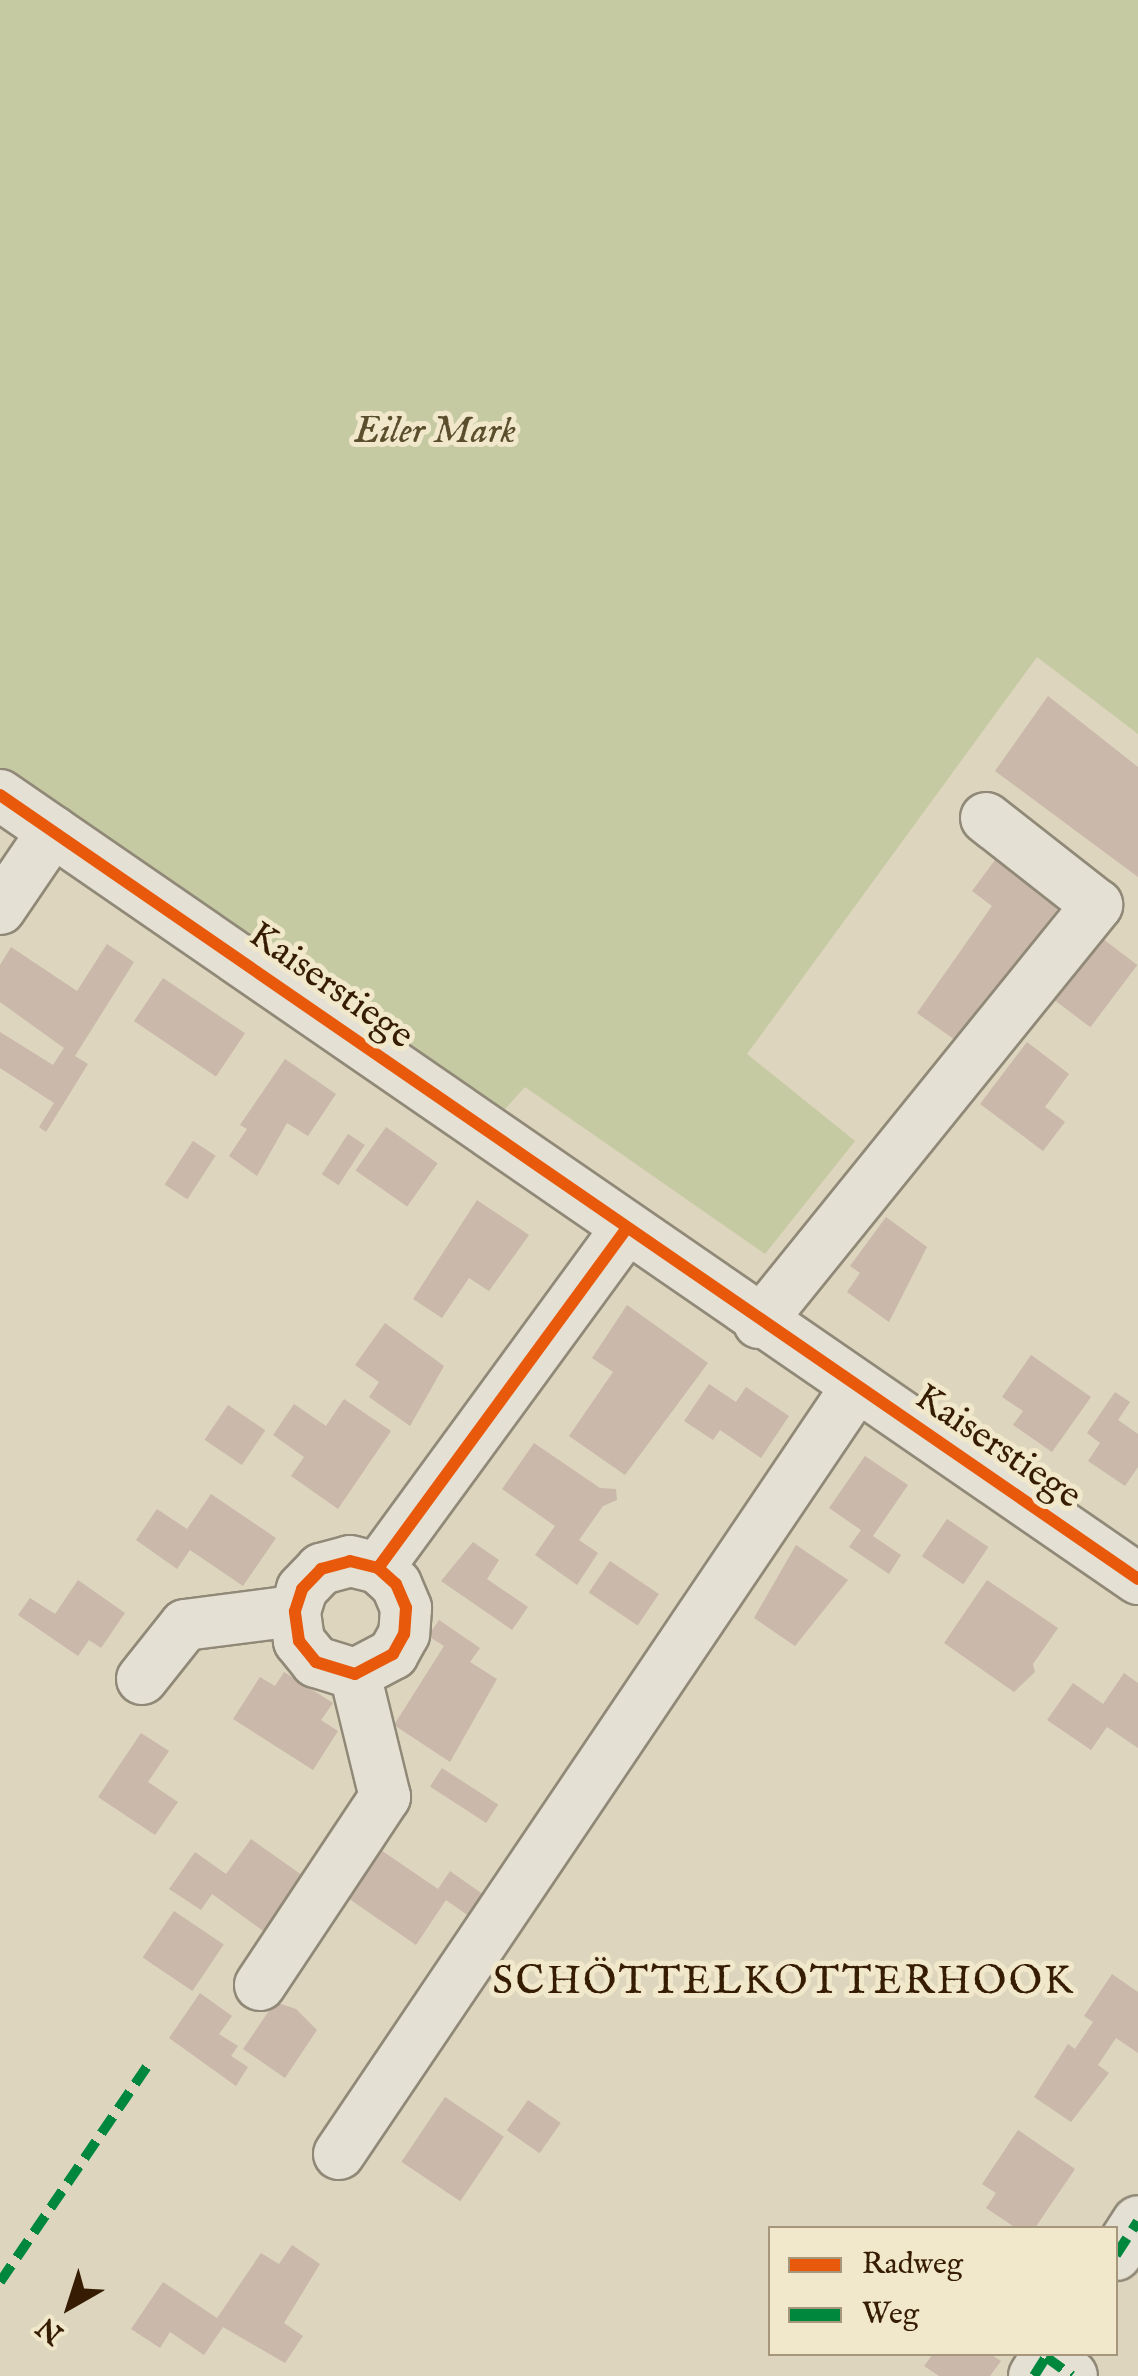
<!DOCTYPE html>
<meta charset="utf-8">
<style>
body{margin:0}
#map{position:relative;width:1138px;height:2376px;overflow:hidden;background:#ddd5bd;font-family:"IM FELL English",serif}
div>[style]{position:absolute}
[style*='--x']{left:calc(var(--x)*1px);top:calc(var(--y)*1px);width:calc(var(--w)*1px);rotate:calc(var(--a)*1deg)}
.green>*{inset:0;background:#c5caa3}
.building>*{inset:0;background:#cab8aa;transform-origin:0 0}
.roads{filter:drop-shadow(2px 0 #918978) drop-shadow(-2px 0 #918978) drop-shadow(0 2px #918978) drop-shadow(0 -2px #918978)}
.minor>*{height:50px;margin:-25px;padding:0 25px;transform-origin:25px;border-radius:25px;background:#e4e0d4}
.quiet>*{height:10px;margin-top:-5px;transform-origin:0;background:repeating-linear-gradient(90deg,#00873e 0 20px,transparent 0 30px)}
.cycleway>*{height:12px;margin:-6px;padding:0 6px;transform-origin:6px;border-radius:6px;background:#e8590c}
span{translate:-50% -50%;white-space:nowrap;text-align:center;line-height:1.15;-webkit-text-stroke:10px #f1e8cc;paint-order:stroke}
.park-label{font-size:38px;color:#5b4e2d;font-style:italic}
.street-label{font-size:38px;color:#361c03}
.neighbourhood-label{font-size:40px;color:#361c03;letter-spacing:2.5px}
.legend{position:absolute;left:768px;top:2226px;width:350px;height:130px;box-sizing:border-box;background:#f1e8cc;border:2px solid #a6967c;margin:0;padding:12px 18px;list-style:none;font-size:30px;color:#361c03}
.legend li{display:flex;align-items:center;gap:20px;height:50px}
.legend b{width:50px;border:2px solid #a6967c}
.north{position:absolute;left:20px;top:2256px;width:100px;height:100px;-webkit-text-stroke:8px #f1e8cc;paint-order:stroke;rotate:219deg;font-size:28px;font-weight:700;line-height:40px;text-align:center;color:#361c03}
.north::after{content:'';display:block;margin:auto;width:35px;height:45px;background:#361c03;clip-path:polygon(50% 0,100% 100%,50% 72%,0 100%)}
</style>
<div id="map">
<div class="green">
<div style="clip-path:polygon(0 0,1138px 0,1138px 734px,1037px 657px,747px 1054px,855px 1141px,765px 1254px,525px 1087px,495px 1120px,0 769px)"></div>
</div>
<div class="building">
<div style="clip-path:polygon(1048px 696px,1138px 767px,1138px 877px,995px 771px)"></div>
<div style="clip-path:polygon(1001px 852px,1065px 898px,962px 1045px,917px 1013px,992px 906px,972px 891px)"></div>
<div style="left:1099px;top:936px;width:48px;height:78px;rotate:37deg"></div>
<div style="clip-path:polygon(107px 944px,134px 962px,75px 1056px,88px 1064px,46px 1132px,39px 1127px,54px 1103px,0 1068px,0 1032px,53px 1065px,64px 1048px,0 1002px,0 965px,11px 947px,77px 991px)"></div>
<div style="left:163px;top:978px;width:99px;height:52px;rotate:34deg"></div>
<div style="clip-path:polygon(1027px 1042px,1069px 1074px,1045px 1107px,1065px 1122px,1043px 1151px,980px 1104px)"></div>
<div style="clip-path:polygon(285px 1059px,336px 1094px,308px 1136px,287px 1123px,257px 1176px,229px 1156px,247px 1129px,240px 1125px)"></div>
<div style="left:386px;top:1127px;width:63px;height:53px;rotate:35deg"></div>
<div style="left:348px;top:1134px;width:20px;height:48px;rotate:33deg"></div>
<div style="left:193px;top:1141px;width:27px;height:52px;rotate:33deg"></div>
<div style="clip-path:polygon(477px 1200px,529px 1235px,489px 1291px,469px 1278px,442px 1318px,413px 1299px)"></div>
<div style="clip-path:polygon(886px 1217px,927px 1247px,889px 1322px,847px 1292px,860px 1273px,850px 1266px)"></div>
<div style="clip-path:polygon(627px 1305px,708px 1363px,625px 1475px,569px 1436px,613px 1372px,592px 1358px)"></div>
<div style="clip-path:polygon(385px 1323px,444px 1366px,410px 1426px,369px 1397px,379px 1382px,355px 1365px)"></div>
<div style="clip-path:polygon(1031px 1355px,1091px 1397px,1052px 1452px,1013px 1425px,1023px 1411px,1002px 1397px)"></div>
<div style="clip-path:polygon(709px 1384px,736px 1402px,746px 1387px,789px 1416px,761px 1458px,720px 1430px,713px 1440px,684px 1421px)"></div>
<div style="clip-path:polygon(1115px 1392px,1130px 1402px,1118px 1420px,1138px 1434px,1138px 1467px,1125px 1486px,1088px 1461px,1100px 1443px,1087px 1433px)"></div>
<div style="clip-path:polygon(344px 1399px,391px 1431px,338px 1509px,291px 1476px,304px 1457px,273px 1435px,294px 1404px,326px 1426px)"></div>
<div style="left:228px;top:1405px;width:45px;height:42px;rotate:34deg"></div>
<div style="clip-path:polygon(534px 1443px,600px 1488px,616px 1489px,617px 1500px,603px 1506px,579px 1540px,598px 1553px,577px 1585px,535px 1555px,555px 1526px,502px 1489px)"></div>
<div style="clip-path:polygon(865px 1456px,908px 1485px,873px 1536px,901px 1555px,889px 1574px,849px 1547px,861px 1530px,829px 1508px)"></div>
<div style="clip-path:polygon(211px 1494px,276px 1538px,243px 1586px,190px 1550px,177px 1569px,136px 1540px,157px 1509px,187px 1529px)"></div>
<div style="left:947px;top:1519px;width:50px;height:45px;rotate:34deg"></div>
<div style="clip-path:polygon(473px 1542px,499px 1560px,487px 1579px,528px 1607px,512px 1630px,441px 1581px)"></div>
<div style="clip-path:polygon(796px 1545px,848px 1580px,795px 1646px,754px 1618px)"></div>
<div style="left:610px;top:1561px;width:59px;height:38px;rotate:34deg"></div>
<div style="clip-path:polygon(78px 1580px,125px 1613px,101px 1648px,89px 1640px,78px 1656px,18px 1615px,30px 1598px,55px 1614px)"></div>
<div style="clip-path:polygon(987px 1580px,1058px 1628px,1033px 1664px,1035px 1672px,1014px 1692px,944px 1643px)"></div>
<div style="clip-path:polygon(439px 1620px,480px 1648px,470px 1662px,497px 1679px,450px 1762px,394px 1725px,444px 1646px,428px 1636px)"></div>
<div style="clip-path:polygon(284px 1672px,333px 1703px,321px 1720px,338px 1731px,313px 1770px,233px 1719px,260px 1677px,275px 1686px)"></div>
<div style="clip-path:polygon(1124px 1673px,1138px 1683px,1138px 1748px,1107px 1727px,1091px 1750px,1047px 1720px,1073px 1683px,1103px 1704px)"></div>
<div style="clip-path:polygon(141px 1733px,169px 1751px,148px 1782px,178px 1802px,155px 1835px,98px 1797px)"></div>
<div style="left:442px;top:1768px;width:67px;height:22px;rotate:33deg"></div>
<div style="clip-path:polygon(251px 1839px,306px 1878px,266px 1933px,212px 1894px,201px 1910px,169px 1889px,195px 1852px,226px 1874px)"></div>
<div style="clip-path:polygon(375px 1846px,438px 1889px,450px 1871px,491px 1900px,476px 1921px,446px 1900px,416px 1945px,342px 1894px)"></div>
<div style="left:174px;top:1911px;width:60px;height:56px;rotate:34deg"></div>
<div style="clip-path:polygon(1112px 1974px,1138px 1992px,1138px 2053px,1116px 2038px,1098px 2065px,1109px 2073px,1071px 2122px,1034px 2097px,1068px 2044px,1075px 2049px,1093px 2022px,1084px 2016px)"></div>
<div style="clip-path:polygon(200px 1993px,232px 2016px,219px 2034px,238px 2046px,231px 2056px,248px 2067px,236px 2086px,169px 2038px)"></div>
<div style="clip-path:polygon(275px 2002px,296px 2009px,317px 2030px,285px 2078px,243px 2049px)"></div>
<div style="left:445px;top:2097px;width:71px;height:78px;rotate:34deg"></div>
<div style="left:528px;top:2100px;width:40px;height:37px;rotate:35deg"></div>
<div style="clip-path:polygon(1018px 2130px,1075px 2169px,1035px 2228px,1016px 2228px,986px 2208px,996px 2193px,982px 2184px)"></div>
<div style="clip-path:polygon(292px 2245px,320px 2264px,284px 2323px,303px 2336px,285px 2363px,223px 2327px,204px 2355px,170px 2332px,160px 2348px,131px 2329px,163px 2282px,217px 2318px,261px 2253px,279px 2264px)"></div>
<div style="clip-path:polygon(933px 2354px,990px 2354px,1001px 2361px,990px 2376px,939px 2376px,924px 2366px)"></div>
</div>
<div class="roads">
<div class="minor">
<div style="--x:0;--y:795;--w:1382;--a:34.56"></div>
<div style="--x:0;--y:909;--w:94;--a:-55.8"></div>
<div style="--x:759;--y:1323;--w:538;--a:-51.04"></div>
<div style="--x:1097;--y:905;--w:141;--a:-141.9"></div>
<div style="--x:378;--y:1568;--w:24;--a:42"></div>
<div style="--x:396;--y:1584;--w:26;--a:67"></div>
<div style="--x:406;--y:1608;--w:26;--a:94"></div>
<div style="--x:404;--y:1634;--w:23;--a:119"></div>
<div style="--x:393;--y:1654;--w:43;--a:152.2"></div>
<div style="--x:355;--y:1674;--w:41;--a:-162.9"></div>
<div style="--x:316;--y:1662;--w:27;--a:-129"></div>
<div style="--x:299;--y:1641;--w:30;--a:-98"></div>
<div style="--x:295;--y:1611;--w:23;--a:-72"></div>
<div style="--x:302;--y:1589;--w:28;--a:-46"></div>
<div style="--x:321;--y:1569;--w:30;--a:-15"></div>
<div style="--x:350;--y:1561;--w:29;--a:14"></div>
<div style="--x:378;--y:1568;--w:421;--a:-53.8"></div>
<div style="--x:142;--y:1679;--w:69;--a:-51.5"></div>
<div style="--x:185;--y:1625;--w:111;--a:-7.3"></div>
<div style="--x:260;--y:1985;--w:226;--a:-56.4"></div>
<div style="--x:385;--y:1797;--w:127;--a:-103.7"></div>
<div style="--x:339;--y:2154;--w:923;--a:-56"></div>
<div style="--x:1116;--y:2255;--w:40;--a:-57.1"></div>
<div style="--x:1034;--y:2376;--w:22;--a:-58"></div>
<div style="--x:1046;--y:2357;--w:32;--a:36"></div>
</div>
</div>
<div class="quiet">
<div style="--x:1116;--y:2255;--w:40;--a:-57.1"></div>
<div style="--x:0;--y:2282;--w:266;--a:-55.7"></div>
<div style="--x:1034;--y:2376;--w:22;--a:-58"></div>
<div style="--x:1046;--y:2357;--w:32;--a:36"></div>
</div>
<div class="cycleway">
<div style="--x:0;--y:795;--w:1382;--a:34.56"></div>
<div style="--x:378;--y:1568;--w:24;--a:42"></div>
<div style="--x:396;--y:1584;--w:26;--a:67"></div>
<div style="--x:406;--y:1608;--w:26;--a:94"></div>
<div style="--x:404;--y:1634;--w:23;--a:119"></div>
<div style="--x:393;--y:1654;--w:43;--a:152.2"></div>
<div style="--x:355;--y:1674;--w:41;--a:-162.9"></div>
<div style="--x:316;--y:1662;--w:27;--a:-129"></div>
<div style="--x:299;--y:1641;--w:30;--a:-98"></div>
<div style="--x:295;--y:1611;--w:23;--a:-72"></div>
<div style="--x:302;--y:1589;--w:28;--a:-46"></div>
<div style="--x:321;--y:1569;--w:30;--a:-15"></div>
<div style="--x:350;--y:1561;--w:29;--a:14"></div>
<div style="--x:378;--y:1568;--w:421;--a:-53.8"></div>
</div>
<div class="park-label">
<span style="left:435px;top:433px">Eiler Mark</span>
</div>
<div class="street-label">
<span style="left:330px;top:987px;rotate:35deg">Kaiserstiege</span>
<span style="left:997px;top:1448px;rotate:34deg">Kaiserstiege</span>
</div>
<div class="neighbourhood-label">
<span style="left:784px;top:1983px">SCHÖTTELKOTTERHOOK</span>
</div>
<ul class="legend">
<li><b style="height:12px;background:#e8590c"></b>Radweg</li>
<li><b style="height:12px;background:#00873e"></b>Weg</li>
</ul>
<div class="north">N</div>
</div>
